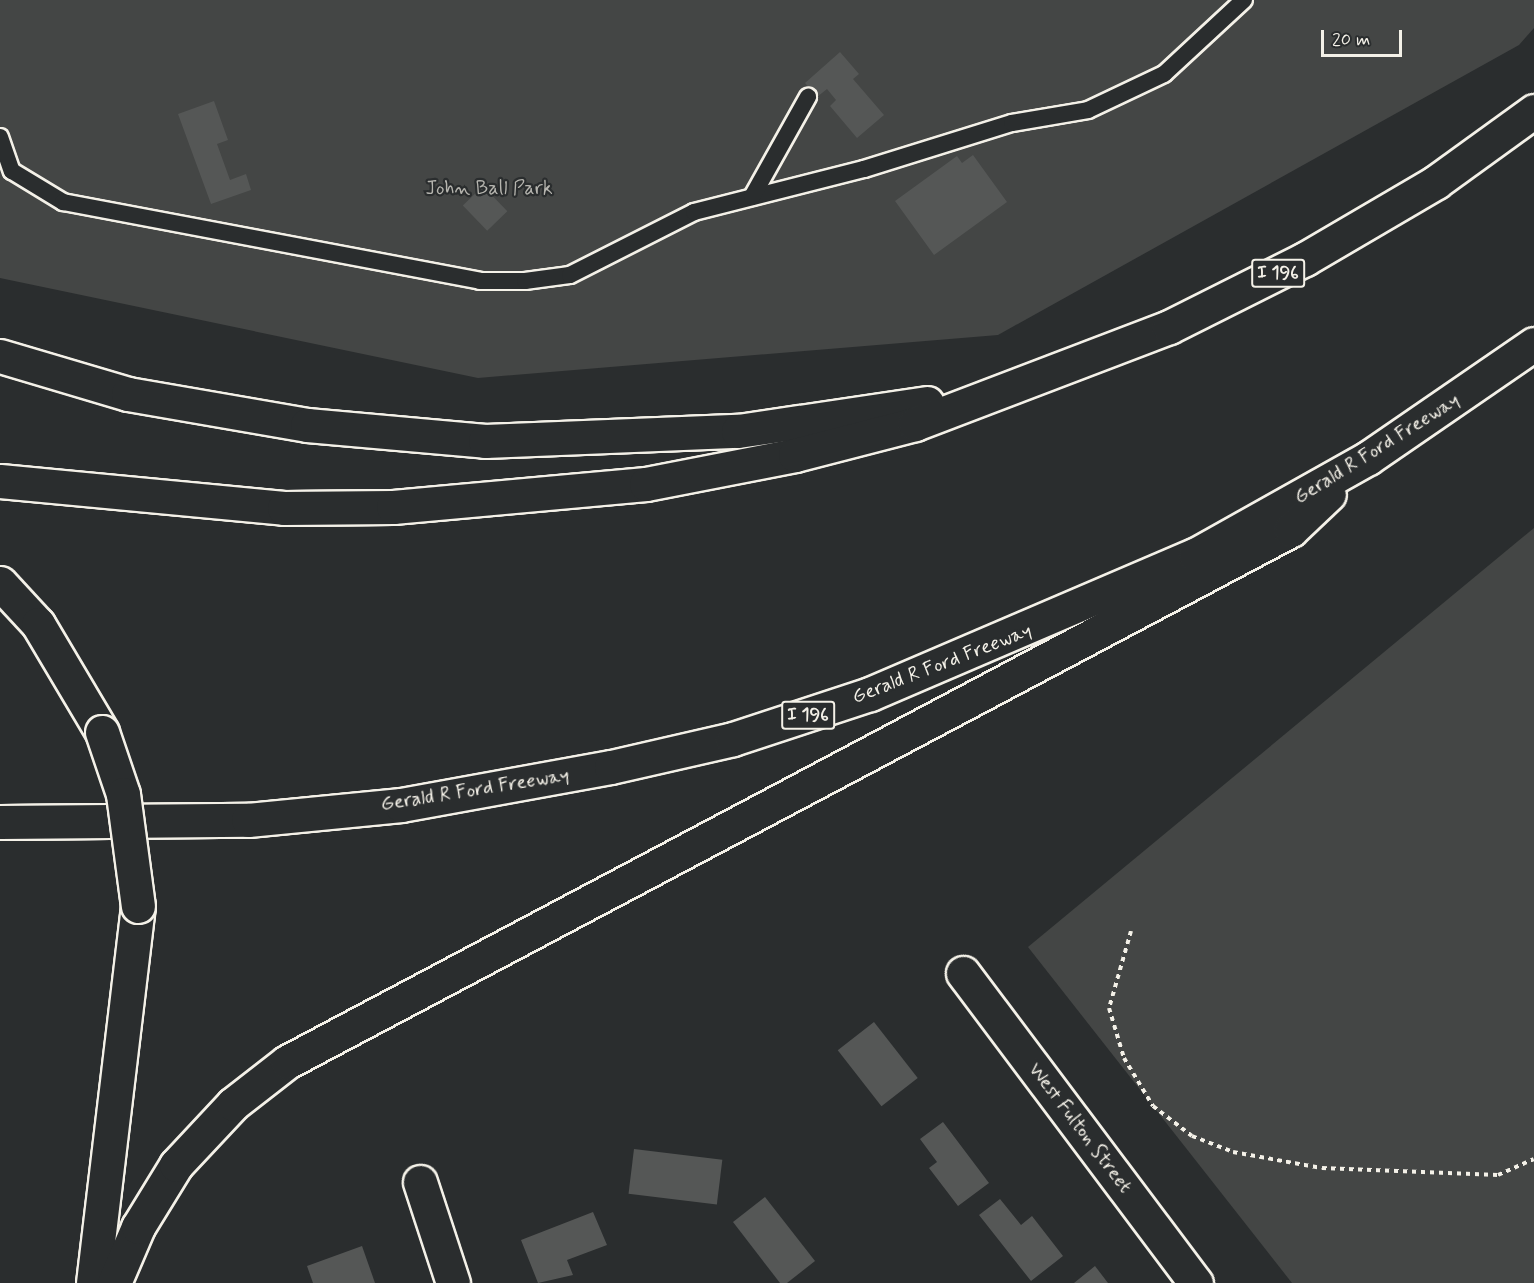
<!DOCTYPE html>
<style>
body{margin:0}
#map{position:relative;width:1534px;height:1283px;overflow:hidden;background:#2a2d2e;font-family:Mynerve,sans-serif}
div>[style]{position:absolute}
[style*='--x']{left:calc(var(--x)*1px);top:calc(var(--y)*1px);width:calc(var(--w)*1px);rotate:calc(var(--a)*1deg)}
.green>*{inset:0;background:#444645}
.building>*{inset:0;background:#555756;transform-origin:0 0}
.path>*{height:4px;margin-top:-2px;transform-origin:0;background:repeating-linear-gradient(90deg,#f4f1e8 0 4.5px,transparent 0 9px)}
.roads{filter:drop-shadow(2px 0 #f4f1e8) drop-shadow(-2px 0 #f4f1e8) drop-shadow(0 2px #f4f1e8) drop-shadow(0 -2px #f4f1e8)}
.lane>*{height:16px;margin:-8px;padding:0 8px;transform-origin:8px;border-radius:8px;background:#2a2d2e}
.street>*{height:33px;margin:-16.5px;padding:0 16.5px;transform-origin:16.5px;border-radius:16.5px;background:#2a2d2e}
.highway>*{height:33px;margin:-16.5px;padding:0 16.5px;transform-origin:16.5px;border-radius:16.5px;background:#2a2d2e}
.bridges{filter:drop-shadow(2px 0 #f4f1e8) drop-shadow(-2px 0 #f4f1e8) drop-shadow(0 2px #f4f1e8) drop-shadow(0 -2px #f4f1e8)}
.highway-bridge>*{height:33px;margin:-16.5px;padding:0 16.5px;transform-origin:16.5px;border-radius:16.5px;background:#2a2d2e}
span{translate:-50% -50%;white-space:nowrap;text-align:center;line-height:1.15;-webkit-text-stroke:4.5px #2a2d2e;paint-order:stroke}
.shield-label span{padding:2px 4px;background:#2a2d2e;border:2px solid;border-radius:4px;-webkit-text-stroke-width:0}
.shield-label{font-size:18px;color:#f4f1e8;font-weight:700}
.park-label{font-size:20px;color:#b6b5af}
.street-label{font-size:20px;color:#f4f1e8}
.scale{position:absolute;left:1321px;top:30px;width:81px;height:27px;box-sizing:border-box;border:3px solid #f4f1e8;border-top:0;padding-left:8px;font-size:18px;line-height:21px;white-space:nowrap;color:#f4f1e8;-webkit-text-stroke:4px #2a2d2e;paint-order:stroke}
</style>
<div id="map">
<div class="green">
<div style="clip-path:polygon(0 0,1534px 0,1534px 28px,1519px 45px,998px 335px,478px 378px,0 278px)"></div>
<div style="clip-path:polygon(1534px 528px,1534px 1283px,1292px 1283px,1028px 947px)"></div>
</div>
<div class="building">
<div style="clip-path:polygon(840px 52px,859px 74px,853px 79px,884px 115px,857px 138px,830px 106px,836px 100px,827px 89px,817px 97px,805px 83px)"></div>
<div style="clip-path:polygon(214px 101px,228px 140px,217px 144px,230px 180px,246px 174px,251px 190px,211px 204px,178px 114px)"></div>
<div style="clip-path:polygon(973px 155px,1007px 202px,934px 255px,895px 201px,957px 156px,962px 163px)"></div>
<div style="left:483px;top:186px;width:35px;height:28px;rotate:46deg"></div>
<div style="left:874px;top:1022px;width:71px;height:46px;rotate:52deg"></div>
<div style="clip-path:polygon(943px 1122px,989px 1183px,958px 1206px,929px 1168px,937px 1162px,920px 1139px)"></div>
<div style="left:634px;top:1149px;width:89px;height:45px;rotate:7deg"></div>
<div style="clip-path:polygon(765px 1197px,815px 1261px,787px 1283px,780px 1283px,733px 1222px)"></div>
<div style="clip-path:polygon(1000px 1199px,1021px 1225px,1032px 1216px,1063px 1256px,1031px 1281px,979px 1215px)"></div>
<div style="clip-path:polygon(593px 1212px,607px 1245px,567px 1260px,573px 1275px,538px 1283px,521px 1240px)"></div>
<div style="clip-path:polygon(362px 1246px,375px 1283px,313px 1283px,307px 1266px)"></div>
<div style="clip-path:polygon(1095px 1266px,1108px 1283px,1074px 1283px)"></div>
</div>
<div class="path">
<div style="--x:1131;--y:931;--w:80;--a:105.9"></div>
<div style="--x:1109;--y:1008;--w:52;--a:73.3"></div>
<div style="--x:1124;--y:1058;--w:56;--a:58.9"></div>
<div style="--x:1153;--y:1106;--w:49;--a:37.6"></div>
<div style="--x:1192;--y:1136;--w:44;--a:21.3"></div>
<div style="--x:1233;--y:1152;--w:90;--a:10.2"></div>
<div style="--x:1322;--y:1168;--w:176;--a:2.3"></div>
<div style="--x:1498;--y:1175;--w:39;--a:-24"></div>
</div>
<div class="roads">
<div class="lane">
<div style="--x:0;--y:137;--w:36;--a:71"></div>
<div style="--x:12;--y:171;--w:60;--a:31.3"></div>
<div style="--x:63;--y:202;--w:424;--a:10.7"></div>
<div style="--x:480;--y:281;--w:45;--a:0"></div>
<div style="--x:525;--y:281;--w:45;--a:-7.6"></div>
<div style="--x:570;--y:275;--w:139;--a:-26.9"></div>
<div style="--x:694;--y:212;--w:175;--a:-14.2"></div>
<div style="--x:864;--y:169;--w:155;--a:-17.3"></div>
<div style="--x:1012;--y:123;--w:77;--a:-9.7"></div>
<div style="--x:1088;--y:110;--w:84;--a:-25.3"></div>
<div style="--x:1164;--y:74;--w:109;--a:-42.8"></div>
<div style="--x:752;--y:197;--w:115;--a:-60.8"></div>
</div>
<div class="street">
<div style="--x:963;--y:973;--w:388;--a:53.1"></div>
<div style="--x:420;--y:1182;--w:106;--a:71.9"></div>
</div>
<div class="highway">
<div style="--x:0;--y:356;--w:134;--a:16.5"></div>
<div style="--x:128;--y:394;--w:182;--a:9.8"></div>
<div style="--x:307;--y:425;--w:179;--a:5.1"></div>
<div style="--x:485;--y:441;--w:253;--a:-2.3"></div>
<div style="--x:738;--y:431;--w:191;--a:-8.4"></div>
<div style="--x:0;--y:481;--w:285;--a:5.4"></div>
<div style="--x:284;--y:508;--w:109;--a:-0.5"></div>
<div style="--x:393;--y:507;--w:254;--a:-5.2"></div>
<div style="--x:646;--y:484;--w:152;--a:-11"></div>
<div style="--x:795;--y:455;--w:124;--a:-14.5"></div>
<div style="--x:915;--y:424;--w:272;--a:-20.9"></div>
<div style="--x:1169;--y:327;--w:152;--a:-26.6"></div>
<div style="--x:1305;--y:259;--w:152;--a:-30.4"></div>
<div style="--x:1436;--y:182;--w:121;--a:-35.9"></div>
<div style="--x:0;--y:583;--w:56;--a:47.2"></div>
<div style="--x:38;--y:624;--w:126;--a:59.3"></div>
<div style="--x:0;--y:822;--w:248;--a:-0.5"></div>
<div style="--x:248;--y:820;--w:154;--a:-5.6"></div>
<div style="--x:401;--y:805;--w:213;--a:-10.3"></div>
<div style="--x:611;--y:767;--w:125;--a:-12.9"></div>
<div style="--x:733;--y:739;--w:144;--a:-18.2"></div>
<div style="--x:870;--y:694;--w:353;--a:-23.2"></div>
<div style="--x:1195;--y:555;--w:198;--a:-29.3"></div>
<div style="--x:1368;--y:458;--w:201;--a:-34.5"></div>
<div style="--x:93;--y:1283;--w:380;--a:-83.2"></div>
<div style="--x:114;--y:1283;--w:61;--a:-66.8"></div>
<div style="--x:138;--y:1227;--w:73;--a:-58.5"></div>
<div style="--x:176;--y:1165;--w:83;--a:-46.9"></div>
<div style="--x:233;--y:1104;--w:68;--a:-37.9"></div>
<div style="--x:287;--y:1062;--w:1136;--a:-27.92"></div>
<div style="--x:1291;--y:530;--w:52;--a:-43.5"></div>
</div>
</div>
<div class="bridges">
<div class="highway-bridge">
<div style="--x:102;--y:732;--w:65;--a:71.3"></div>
<div style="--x:123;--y:794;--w:113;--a:82.4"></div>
</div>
</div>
<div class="shield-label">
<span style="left:1278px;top:273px">I 196</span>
<span style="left:808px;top:715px">I 196</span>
</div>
<div class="park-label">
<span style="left:489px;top:188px">John Ball Park</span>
</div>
<div class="street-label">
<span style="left:1377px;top:449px;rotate:-32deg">Gerald R Ford Freeway</span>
<span style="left:942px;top:664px;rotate:-21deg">Gerald R Ford Freeway</span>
<span style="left:475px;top:790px;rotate:-9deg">Gerald R Ford Freeway</span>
<span style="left:1080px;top:1128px;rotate:53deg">West Fulton Street</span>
</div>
<div class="scale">20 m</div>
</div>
